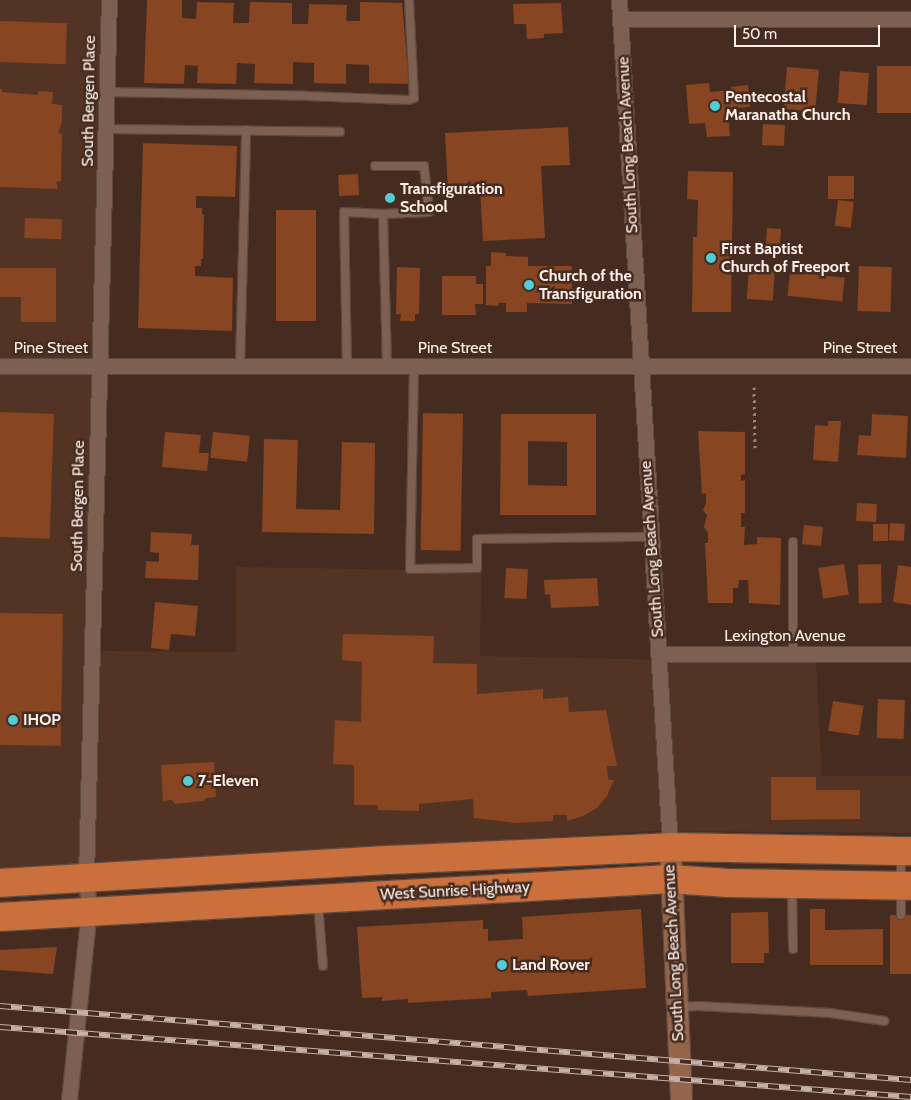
<!DOCTYPE html>
<style>
body{margin:0}
#map{position:relative;width:911px;height:1100px;overflow:hidden;background:#462c20;font-family:Cabin,sans-serif}
div>[style]{position:absolute}
[style*='--x']{left:calc(var(--x)*1px);top:calc(var(--y)*1px);width:calc(var(--w)*1px);rotate:calc(var(--a)*1deg)}
.built>*{inset:0;background:#533424}
.building>*{inset:0;background:#874521;transform-origin:0 0}
.path>*{height:3px;margin-top:-1.5px;transform-origin:0;background:repeating-linear-gradient(90deg,#99857b 0 2.5px,transparent 0 6.5px)}
.roads{filter:drop-shadow(1px 0 #5d493e) drop-shadow(-1px 0 #5d493e) drop-shadow(0 1px #5d493e) drop-shadow(0 -1px #5d493e)}
.lane>*{height:8px;margin:-4px;padding:0 4px;transform-origin:4px;border-radius:4px;background:#7d6052}
.street>*{height:15px;margin:-7.5px;padding:0 7.5px;transform-origin:7.5px;border-radius:7.5px;background:#7d6052}
.secondary>*{height:21px;margin:-10.5px;padding:0 10.5px;transform-origin:10.5px;border-radius:10.5px;background:#94644b}
.highway>*{height:28px;margin:-14px;padding:0 14px;transform-origin:14px;border-radius:14px;background:#cb6f3c}
.rail>*{height:5.5px;margin-top:-2.75px;transform-origin:0;background:repeating-linear-gradient(90deg,#462c20 0 11px,#c4b2aa 0 22px);box-sizing:border-box;border-block:1px solid #c4b2aa}
.dots>*{width:14px;height:14px;translate:-50% -50%;box-sizing:border-box;border:2px solid #462c20;border-radius:50%}
span{translate:-50% -50%;white-space:nowrap;text-align:center;line-height:1.15;-webkit-text-stroke:5px #462c20;paint-order:stroke}
.poi-label{font-size:16px;color:#fdefe9;font-weight:700}
.left{translate:0 -50%;text-align:left}
.street-label{font-size:16px;color:#fdefe9}
.scale{position:absolute;left:734px;top:25px;width:146px;height:22px;box-sizing:border-box;border:2px solid #fdefe9;border-top:0;padding-left:6px;font-size:15px;line-height:18px;white-space:nowrap;color:#fdefe9;-webkit-text-stroke:4px #462c20;paint-order:stroke}
</style>
<div id="map">
<div class="built">
<div style="clip-path:polygon(0 0,117px 0,109px 372px,97px 651px,236px 652px,236px 567px,481px 571px,480px 656px,816px 663px,822px 776px,911px 776px,911px 833px,650px 831px,0 871px)"></div>
</div>
<div class="building">
<div style="clip-path:polygon(147px 0,182px 0,182px 18px,196px 19px,197px 2px,234px 3px,233px 23px,249px 23px,250px 2px,292px 3px,292px 24px,308px 24px,309px 4px,347px 5px,346px 21px,360px 21px,360px 2px,402px 3px,409px 84px,369px 83px,369px 65px,346px 64px,346px 84px,314px 83px,314px 63px,293px 62px,293px 84px,254px 83px,255px 64px,237px 63px,236px 84px,197px 83px,198px 66px,185px 65px,184px 84px,144px 83px)"></div>
<div style="clip-path:polygon(561px 3px,563px 33px,544px 34px,544px 38px,527px 39px,526px 24px,514px 24px,513px 4px)"></div>
<div style="left:0;top:21px;width:67px;height:41px;rotate:2deg"></div>
<div style="left:911px;top:66px;width:47px;height:34px;rotate:90deg"></div>
<div style="left:787px;top:67px;width:32px;height:42px;rotate:5deg"></div>
<div style="left:840px;top:71px;width:29px;height:32px;rotate:4deg"></div>
<div style="clip-path:polygon(709px 83px,710px 92px,731px 90px,731px 87px,748px 85px,750px 107px,728px 109px,730px 136px,707px 137px,705px 123px,689px 124px,686px 85px)"></div>
<div style="clip-path:polygon(0 89px,2px 89px,2px 92px,38px 95px,38px 91px,53px 92px,52px 104px,62px 105px,62px 122px,58px 134px,62px 133px,61px 181px,56px 182px,58px 189px,0 187px)"></div>
<div style="left:763px;top:124px;width:22px;height:21px;rotate:3deg"></div>
<div style="clip-path:polygon(568px 127px,570px 165px,541px 166px,545px 238px,483px 241px,480px 190px,448px 191px,445px 133px)"></div>
<div style="clip-path:polygon(143px 143px,237px 146px,235px 197px,196px 196px,196px 208px,202px 208px,202px 214px,204px 215px,203px 259px,201px 259px,201px 266px,195px 266px,195px 276px,233px 278px,232px 331px,138px 328px)"></div>
<div style="clip-path:polygon(688px 171px,733px 172px,731px 312px,692px 312px,693px 237px,697px 237px,698px 200px,687px 199px)"></div>
<div style="left:358px;top:174px;width:21px;height:20px;rotate:87deg"></div>
<div style="left:828px;top:176px;width:26px;height:23px"></div>
<div style="left:838px;top:200px;width:16px;height:26px;rotate:7deg"></div>
<div style="left:276px;top:210px;width:40px;height:111px"></div>
<div style="left:25px;top:218px;width:37px;height:20px;rotate:2deg"></div>
<div style="left:767px;top:228px;width:14px;height:19px;rotate:4deg"></div>
<div style="clip-path:polygon(491px 252px,506px 253px,506px 256px,528px 257px,528px 266px,572px 266px,572px 304px,527px 303px,527px 312px,506px 312px,506px 303px,499px 303px,498px 306px,486px 305px,486px 266px,491px 266px)"></div>
<div style="left:859px;top:266px;width:33px;height:45px;rotate:2deg"></div>
<div style="clip-path:polygon(397px 267px,420px 268px,419px 314px,415px 314px,415px 321px,400px 321px,401px 314px,396px 314px)"></div>
<div style="clip-path:polygon(0 268px,56px 268px,56px 322px,21px 322px,21px 297px,0 297px)"></div>
<div style="left:749px;top:268px;width:26px;height:31px;rotate:4deg"></div>
<div style="left:790px;top:272px;width:55px;height:24px;rotate:6deg"></div>
<div style="clip-path:polygon(442px 276px,476px 276px,476px 284px,483px 284px,483px 304px,475px 304px,476px 315px,442px 315px)"></div>
<div style="left:0;top:412px;width:54px;height:125px;rotate:2deg"></div>
<div style="left:423px;top:413px;width:40px;height:137px;rotate:1deg"></div>
<div style="clip-path:polygon(evenodd,501px 414px,596px 414px,596px 515px,500px 515px,501px 414px,528px 441px,567px 442px,567px 486px,528px 485px,528px 441px)"></div>
<div style="clip-path:polygon(872px 414px,908px 416px,906px 458px,857px 455px,859px 435px,871px 436px)"></div>
<div style="clip-path:polygon(828px 421px,841px 421px,838px 462px,813px 460px,815px 425px,828px 426px)"></div>
<div style="clip-path:polygon(698px 431px,745px 432px,745px 474px,741px 475px,741px 481px,745px 480px,745px 513px,741px 513px,741px 527px,745px 527px,744px 545px,757px 544px,757px 537px,781px 538px,780px 605px,749px 603px,748px 580px,739px 580px,738px 588px,733px 588px,733px 603px,708px 603px,705px 543px,708px 543px,708px 533px,704px 527px,707px 515px,703px 510px,706px 503px,706px 493px,702px 494px)"></div>
<div style="clip-path:polygon(165px 432px,201px 435px,199px 453px,209px 453px,207px 471px,162px 467px)"></div>
<div style="left:213px;top:432px;width:37px;height:26px;rotate:6deg"></div>
<div style="clip-path:polygon(264px 439px,298px 440px,296px 509px,340px 510px,342px 442px,375px 443px,374px 534px,262px 532px)"></div>
<div style="left:857px;top:503px;width:20px;height:18px;rotate:3deg"></div>
<div style="left:890px;top:523px;width:15px;height:17px;rotate:4deg"></div>
<div style="left:873px;top:524px;width:15px;height:17px"></div>
<div style="left:804px;top:525px;width:19px;height:19px;rotate:6deg"></div>
<div style="clip-path:polygon(151px 532px,192px 534px,191px 545px,199px 545px,198px 580px,145px 578px,146px 561px,159px 562px,159px 553px,150px 552px)"></div>
<div style="left:844px;top:564px;width:31px;height:26px;rotate:81deg"></div>
<div style="left:881px;top:564px;width:39px;height:23px;rotate:89deg"></div>
<div style="clip-path:polygon(898px 565px,911px 567px,911px 605px,893px 602px)"></div>
<div style="left:506px;top:568px;width:22px;height:30px;rotate:3deg"></div>
<div style="clip-path:polygon(597px 578px,599px 606px,551px 608px,550px 594px,545px 595px,544px 580px)"></div>
<div style="clip-path:polygon(155px 602px,198px 606px,195px 636px,171px 634px,169px 650px,151px 648px)"></div>
<div style="left:0;top:613px;width:63px;height:132px;rotate:1deg"></div>
<div style="clip-path:polygon(343px 634px,434px 636px,433px 663px,477px 664px,477px 694px,543px 689px,543px 699px,568px 697px,569px 712px,606px 710px,617px 766px,607px 766px,608px 780px,614px 780px,607px 796px,597px 808px,583px 816px,567px 821px,567px 815px,553px 815px,553px 821px,516px 823px,474px 818px,473px 799px,419px 804px,419px 811px,378px 810px,378px 805px,354px 805px,354px 765px,333px 764px,335px 720px,361px 722px,362px 662px,342px 660px)"></div>
<div style="left:878px;top:699px;width:27px;height:39px;rotate:2deg"></div>
<div style="left:833px;top:701px;width:31px;height:30px;rotate:9deg"></div>
<div style="clip-path:polygon(214px 762px,216px 797px,206px 798px,203px 801px,175px 804px,172px 800px,163px 801px,161px 765px)"></div>
<div style="clip-path:polygon(771px 777px,816px 777px,816px 790px,860px 790px,860px 819px,771px 820px)"></div>
<div style="clip-path:polygon(641px 909px,646px 988px,528px 996px,527px 990px,491px 992px,491px 998px,408px 1003px,408px 999px,382px 1001px,382px 997px,362px 998px,357px 927px,483px 920px,483px 929px,488px 929px,488px 941px,523px 939px,522px 917px)"></div>
<div style="clip-path:polygon(810px 909px,825px 909px,825px 930px,883px 929px,883px 965px,810px 965px)"></div>
<div style="clip-path:polygon(768px 912px,769px 953px,764px 953px,764px 963px,731px 963px,731px 913px)"></div>
<div style="left:890px;top:915px;width:21px;height:59px"></div>
<div style="clip-path:polygon(57px 947px,53px 974px,0 970px,0 950px)"></div>
</div>
<div class="path">
<div style="--x:754;--y:387;--w:62;--a:89.1"></div>
</div>
<div class="roads">
<div class="lane">
<div style="--x:106;--y:92;--w:201;--a:1.1"></div>
<div style="--x:307;--y:96;--w:101;--a:2.3"></div>
<div style="--x:408;--y:100;--w:6;--a:-18"></div>
<div style="--x:414;--y:98;--w:98;--a:-92.9"></div>
<div style="--x:105;--y:129;--w:235;--a:0.7"></div>
<div style="--x:375;--y:166;--w:49;--a:0"></div>
<div style="--x:424;--y:166;--w:46;--a:83.8"></div>
<div style="--x:429;--y:212;--w:46;--a:177.5"></div>
<div style="--x:240;--y:366;--w:236;--a:-88.5"></div>
<div style="--x:347;--y:366;--w:154;--a:-91.1"></div>
<div style="--x:344;--y:212;--w:39;--a:3"></div>
<div style="--x:383;--y:214;--w:153;--a:88.5"></div>
<div style="--x:414;--y:366;--w:203;--a:91.1"></div>
<div style="--x:410;--y:569;--w:67;--a:-0.9"></div>
<div style="--x:477;--y:568;--w:29;--a:-90"></div>
<div style="--x:477;--y:539;--w:174;--a:-0.7"></div>
<div style="--x:793;--y:542;--w:112;--a:90"></div>
<div style="--x:901;--y:854;--w:61;--a:90"></div>
<div style="--x:792;--y:889;--w:60;--a:89"></div>
<div style="--x:318;--y:903;--w:63;--a:85.5"></div>
<div style="--x:678;--y:1007;--w:20;--a:-3"></div>
<div style="--x:698;--y:1006;--w:132;--a:3"></div>
<div style="--x:830;--y:1013;--w:55;--a:8.4"></div>
</div>
<div class="street">
<div style="--x:619;--y:0;--w:849;--a:86.55"></div>
<div style="--x:621;--y:19;--w:290;--a:0"></div>
<div style="--x:0;--y:366;--w:911;--a:0"></div>
<div style="--x:658;--y:654;--w:253;--a:0"></div>
<div style="--x:69;--y:1100;--w:190;--a:-84"></div>
<div style="--x:89;--y:911;--w:35;--a:-95"></div>
<div style="--x:86;--y:876;--w:876;--a:-88.5"></div>
</div>
<div class="secondary">
<div style="--x:670;--y:847;--w:253;--a:87.5"></div>
</div>
<div class="highway">
<div style="--x:0;--y:883;--w:390;--a:-3.4"></div>
<div style="--x:389;--y:860;--w:281;--a:-2.6"></div>
<div style="--x:670;--y:847;--w:241;--a:1"></div>
<div style="--x:0;--y:917;--w:671;--a:-3.25"></div>
<div style="--x:670;--y:879;--w:58;--a:3.9"></div>
<div style="--x:728;--y:883;--w:183;--a:0.9"></div>
</div>
</div>
<div class="rail">
<div style="--x:0;--y:1006;--w:914;--a:4.64"></div>
<div style="--x:0;--y:1027;--w:914;--a:4.39"></div>
</div>
<div class="dots">
<div style="left:715px;top:106px;background:#52ccd6"></div>
<div style="left:390px;top:198px;background:#52ccd6"></div>
<div style="left:711px;top:258px;background:#52ccd6"></div>
<div style="left:529px;top:285px;background:#52ccd6"></div>
<div style="left:13px;top:720px;background:#52ccd6"></div>
<div style="left:188px;top:781px;background:#52ccd6"></div>
<div style="left:502px;top:965px;background:#52ccd6"></div>
</div>
<div class="poi-label">
<span class="left" style="left:725px;top:106px">Pentecostal<br>Maranatha Church</span>
<span class="left" style="left:400px;top:198px">Transfiguration<br>School</span>
<span class="left" style="left:721px;top:258px">First Baptist<br>Church of Freeport</span>
<span class="left" style="left:539px;top:285px">Church of the<br>Transfiguration</span>
<span class="left" style="left:23px;top:720px">IHOP</span>
<span class="left" style="left:198px;top:781px">7-Eleven</span>
<span class="left" style="left:512px;top:965px">Land Rover</span>
</div>
<div class="street-label">
<span style="left:89px;top:101px;rotate:-89deg">South Bergen Place</span>
<span style="left:628px;top:145px;rotate:-93deg">South Long Beach Avenue</span>
<span style="left:51px;top:348px">Pine Street</span>
<span style="left:455px;top:348px">Pine Street</span>
<span style="left:860px;top:348px">Pine Street</span>
<span style="left:78px;top:506px;rotate:-89deg">South Bergen Place</span>
<span style="left:652px;top:549px;rotate:-94deg">South Long Beach Avenue</span>
<span style="left:785px;top:636px">Lexington Avenue</span>
<span style="left:455px;top:891px;rotate:-3deg">West Sunrise Highway</span>
<span style="left:674px;top:953px;rotate:-93deg">South Long Beach Avenue</span>
</div>
<div class="scale">50 m</div>
</div>
